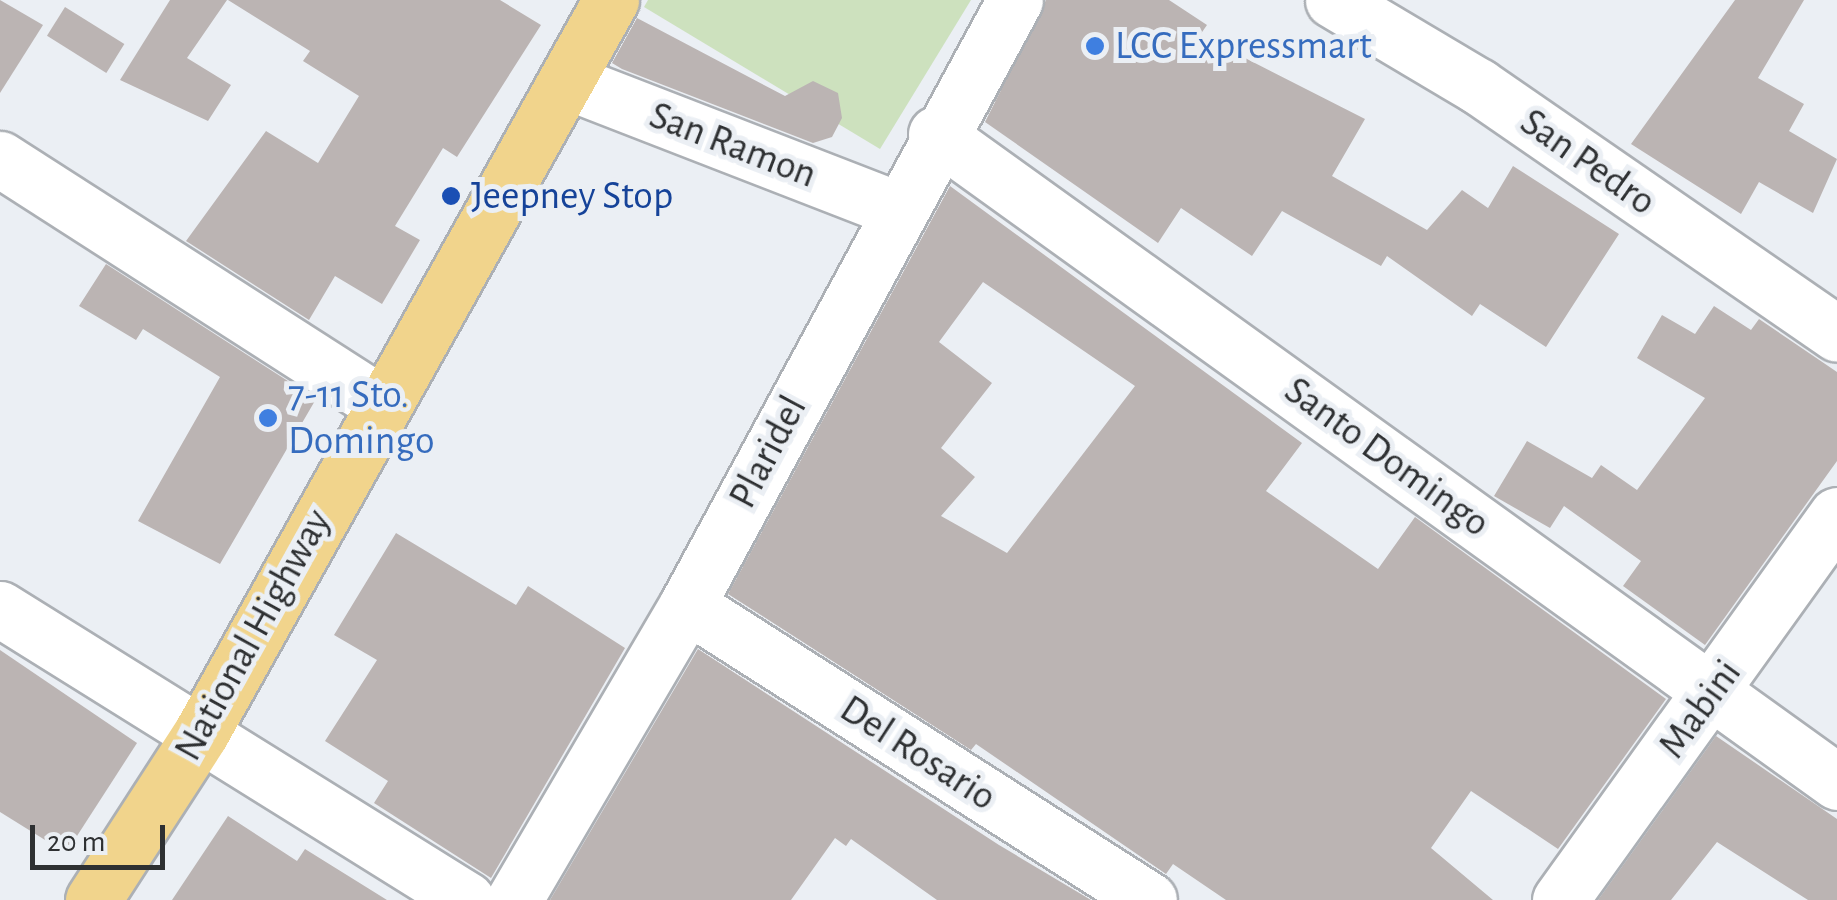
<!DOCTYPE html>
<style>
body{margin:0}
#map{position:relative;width:1837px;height:900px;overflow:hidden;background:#ebeff4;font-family:"Alegreya Sans",sans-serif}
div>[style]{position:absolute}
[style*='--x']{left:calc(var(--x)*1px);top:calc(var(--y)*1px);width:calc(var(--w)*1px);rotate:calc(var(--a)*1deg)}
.green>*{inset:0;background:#cde1be}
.building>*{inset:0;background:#bbb4b3;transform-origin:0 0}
.roads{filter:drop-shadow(2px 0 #acb0b5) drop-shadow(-2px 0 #acb0b5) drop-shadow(0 2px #acb0b5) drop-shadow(0 -2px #acb0b5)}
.minor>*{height:55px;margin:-27.5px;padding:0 27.5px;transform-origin:27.5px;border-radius:27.5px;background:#fff}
.major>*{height:55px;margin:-27.5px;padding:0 27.5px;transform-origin:27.5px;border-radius:27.5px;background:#f1d48c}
.dots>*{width:28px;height:28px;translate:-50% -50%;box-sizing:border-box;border:5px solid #ebeff4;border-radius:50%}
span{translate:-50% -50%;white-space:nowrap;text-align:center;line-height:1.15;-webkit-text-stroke:10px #ebeff4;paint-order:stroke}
.shop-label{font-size:40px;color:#366cbe}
.left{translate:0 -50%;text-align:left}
.street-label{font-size:40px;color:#2e3032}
.transit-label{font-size:40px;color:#164399}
.scale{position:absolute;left:30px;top:825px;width:135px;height:45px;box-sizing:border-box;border:5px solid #2e3032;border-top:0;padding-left:12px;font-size:30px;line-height:35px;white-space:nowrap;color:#2e3032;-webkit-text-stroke:8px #ebeff4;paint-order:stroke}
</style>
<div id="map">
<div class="green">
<div style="clip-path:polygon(648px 0,971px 0,880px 149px,644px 7px)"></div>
</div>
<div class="building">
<div style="clip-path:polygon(0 0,43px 25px,0 93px)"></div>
<div style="clip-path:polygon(170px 0,227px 0,187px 58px,231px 85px,208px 121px,120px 80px)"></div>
<div style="clip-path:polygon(228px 0,500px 0,541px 25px,457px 157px,443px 148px,395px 226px,420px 240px,382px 304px,335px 276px,309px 320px,186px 241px,266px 131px,318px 163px,359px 96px,303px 61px,310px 51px)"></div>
<div style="clip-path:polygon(1046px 0,1169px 0,1207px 25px,1200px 35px,1365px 119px,1332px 176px,1427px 230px,1462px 190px,1488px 208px,1513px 166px,1619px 234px,1546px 347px,1480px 304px,1472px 316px,1387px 256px,1381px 266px,1282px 211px,1252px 256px,1181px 208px,1158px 243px,985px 122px)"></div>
<div style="clip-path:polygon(1735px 0,1804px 0,1758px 78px,1804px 104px,1789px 131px,1837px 159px,1813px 213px,1759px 182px,1741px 214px,1631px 144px)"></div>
<div style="left:65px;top:7px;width:70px;height:34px;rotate:32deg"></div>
<div style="clip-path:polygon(637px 18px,785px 96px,813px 81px,838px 93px,842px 118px,832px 137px,813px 143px,622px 69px,612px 63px)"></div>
<div style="clip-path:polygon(evenodd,950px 186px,1302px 443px,1266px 491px,1378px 569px,1415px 517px,1666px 699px,1558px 849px,1471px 791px,1431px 848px,1493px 900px,1226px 900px,1173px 864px,1166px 874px,976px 744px,971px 750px,728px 594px,950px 186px,983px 282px,1135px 386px,1007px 553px,941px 516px,975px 477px,941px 448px,992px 383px,939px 342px,983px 282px)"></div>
<div style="clip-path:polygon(106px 264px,316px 399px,220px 564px,138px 521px,220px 377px,143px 329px,136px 340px,79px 306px)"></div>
<div style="clip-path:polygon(1714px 306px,1751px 330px,1759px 319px,1837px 372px,1837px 461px,1705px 645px,1623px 586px,1641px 561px,1564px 506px,1550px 528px,1494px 496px,1527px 441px,1592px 478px,1601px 465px,1637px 490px,1705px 398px,1637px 358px,1662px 315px,1695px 334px)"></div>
<div style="clip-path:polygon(396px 533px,516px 605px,528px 586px,625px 648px,491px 878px,374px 803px,388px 781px,325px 741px,377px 660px,334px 635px)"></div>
<div style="clip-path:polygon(698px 649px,999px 845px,1091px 900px,937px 900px,851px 839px,846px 846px,835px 838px,791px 900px,550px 900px)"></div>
<div style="clip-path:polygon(0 650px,137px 743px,66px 853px,0 812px)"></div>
<div style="clip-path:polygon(1716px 736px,1837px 819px,1837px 900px,1808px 900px,1717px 842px,1671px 900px,1598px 900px)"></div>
<div style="clip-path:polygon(228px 816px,297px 861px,305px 849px,387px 900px,172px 900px)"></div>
</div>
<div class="roads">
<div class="minor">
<div style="--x:1333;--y:0;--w:169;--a:30.7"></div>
<div style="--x:1478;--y:86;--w:436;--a:34.6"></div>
<div style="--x:569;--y:82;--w:352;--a:21.2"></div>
<div style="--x:936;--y:134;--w:1110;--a:35.72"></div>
<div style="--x:0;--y:159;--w:454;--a:32.7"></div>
<div style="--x:687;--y:605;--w:548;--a:32.56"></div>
<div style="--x:0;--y:609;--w:550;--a:31.93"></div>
<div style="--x:514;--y:900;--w:342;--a:-59.6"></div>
<div style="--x:687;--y:605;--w:688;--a:-61.54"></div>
<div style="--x:1560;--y:900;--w:474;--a:-54.3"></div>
</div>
<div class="major">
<div style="--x:93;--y:900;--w:199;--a:-57.1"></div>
<div style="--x:201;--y:733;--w:840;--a:-60.78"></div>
</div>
</div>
<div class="dots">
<div style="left:1095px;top:46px;background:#3f7fe0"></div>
<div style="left:451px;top:196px;background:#1a4fb4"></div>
<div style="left:268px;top:418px;background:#3f7fe0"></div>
</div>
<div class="shop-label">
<span class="left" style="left:1115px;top:46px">LCC Expressmart</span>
<span class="left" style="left:288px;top:418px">7-11 Sto.<br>Domingo</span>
</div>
<div class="street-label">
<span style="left:733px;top:145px;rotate:21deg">San Ramon</span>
<span style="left:1588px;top:162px;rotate:35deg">San Pedro</span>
<span style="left:768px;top:452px;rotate:-62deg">Plaridel</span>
<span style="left:1387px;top:457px;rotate:36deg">Santo Domingo</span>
<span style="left:253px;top:635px;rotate:-61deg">National Highway</span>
<span style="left:1700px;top:709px;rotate:-54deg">Mabini</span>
<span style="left:918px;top:753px;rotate:33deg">Del Rosario</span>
</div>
<div class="transit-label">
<span class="left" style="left:471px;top:196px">Jeepney Stop</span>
</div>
<div class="scale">20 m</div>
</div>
